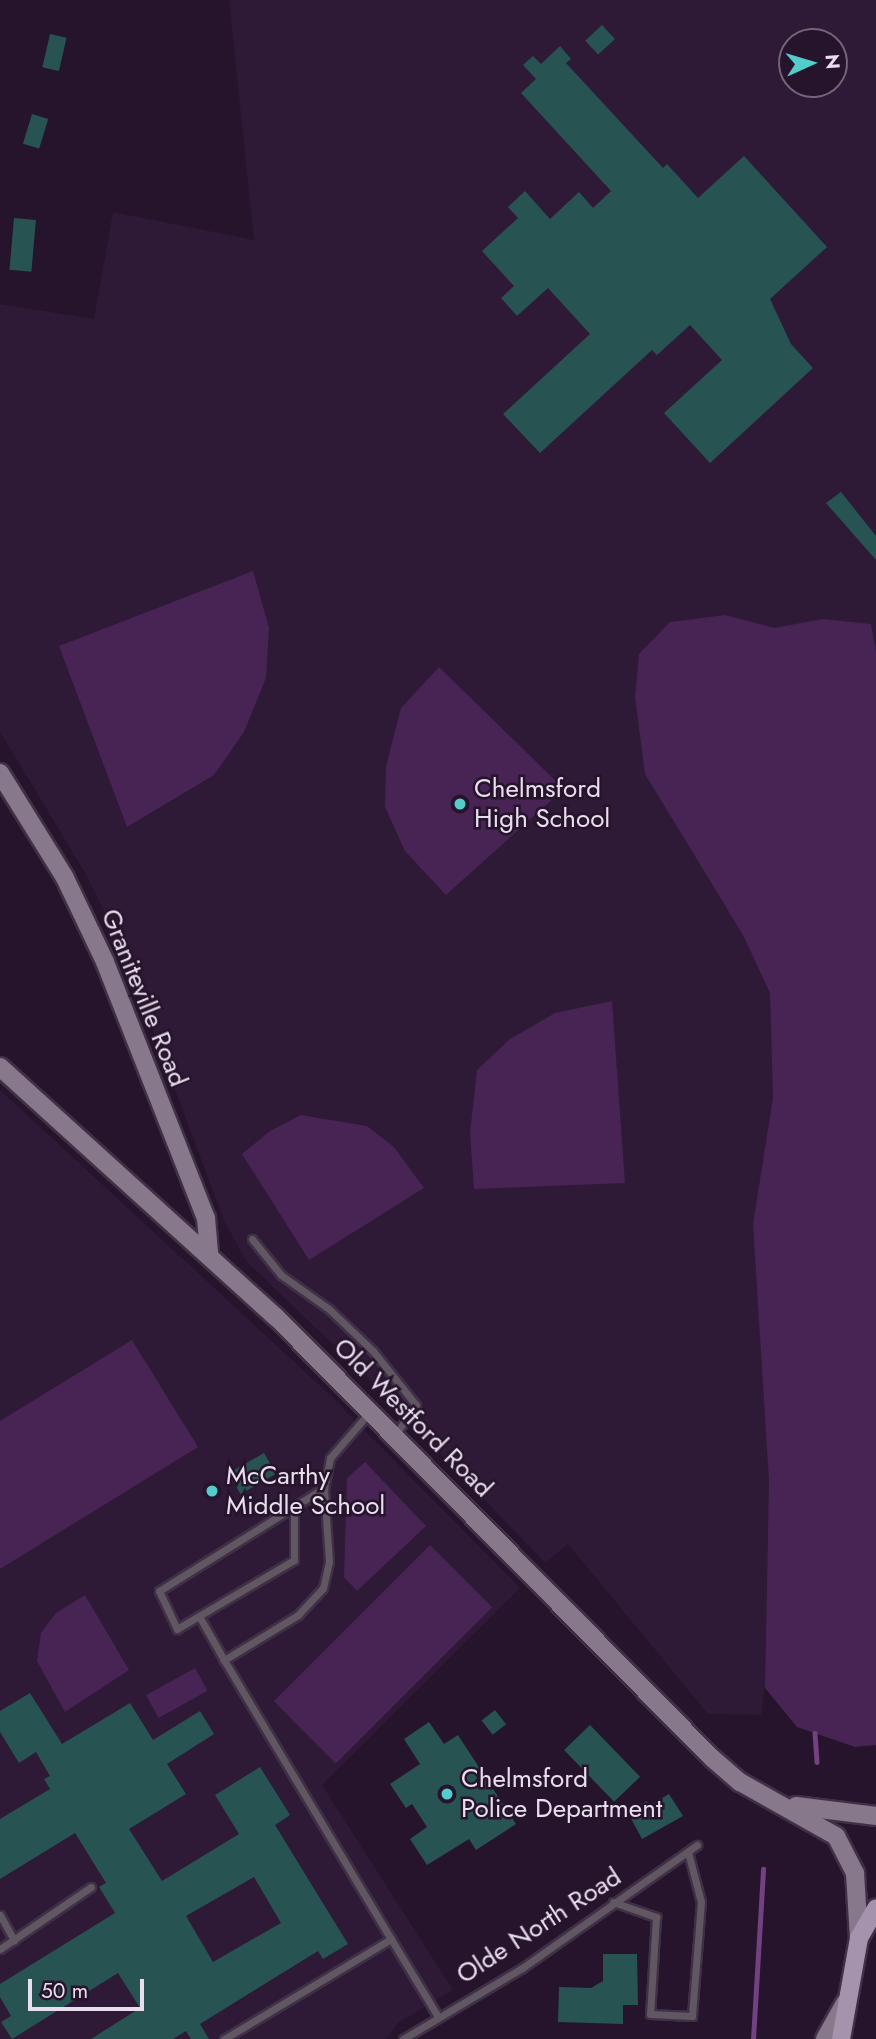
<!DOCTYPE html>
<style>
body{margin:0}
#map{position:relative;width:876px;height:2039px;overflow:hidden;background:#25142b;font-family:Jost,sans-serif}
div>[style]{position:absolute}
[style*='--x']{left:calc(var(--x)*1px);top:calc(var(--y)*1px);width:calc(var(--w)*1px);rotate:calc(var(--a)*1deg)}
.built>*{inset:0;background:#2e1936}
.green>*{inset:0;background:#472453;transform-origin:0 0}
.stream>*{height:4.5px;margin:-2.25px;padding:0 2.25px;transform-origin:2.25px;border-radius:2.25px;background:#714181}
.building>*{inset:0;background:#275453;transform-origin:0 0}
.roads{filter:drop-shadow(2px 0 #403046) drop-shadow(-2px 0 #403046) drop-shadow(0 2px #403046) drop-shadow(0 -2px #403046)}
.lane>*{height:7px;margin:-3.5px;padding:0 3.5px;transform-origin:3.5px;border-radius:3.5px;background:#605763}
.secondary>*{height:18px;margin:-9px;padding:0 9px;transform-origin:9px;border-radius:9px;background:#87788c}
.primary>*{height:18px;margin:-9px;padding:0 9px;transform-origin:9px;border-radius:9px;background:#a592ac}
.dots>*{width:19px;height:19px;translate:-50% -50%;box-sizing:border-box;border:4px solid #25142b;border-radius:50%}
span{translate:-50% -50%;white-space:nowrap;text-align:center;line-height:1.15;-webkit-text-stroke:5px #25142b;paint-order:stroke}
.poi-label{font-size:26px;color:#e9deee}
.left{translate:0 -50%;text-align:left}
.street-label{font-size:26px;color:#e9deee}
.north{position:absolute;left:778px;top:28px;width:70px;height:70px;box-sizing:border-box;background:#25142b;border:2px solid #736579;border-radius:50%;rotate:86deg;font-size:19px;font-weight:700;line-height:28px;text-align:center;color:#e9deee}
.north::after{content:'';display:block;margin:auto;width:24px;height:32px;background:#53cdcb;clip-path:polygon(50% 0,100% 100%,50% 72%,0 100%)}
.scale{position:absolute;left:28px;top:1979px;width:116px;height:32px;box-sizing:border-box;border:4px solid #e9deee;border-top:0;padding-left:9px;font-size:21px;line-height:24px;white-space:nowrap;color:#e9deee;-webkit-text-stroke:5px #25142b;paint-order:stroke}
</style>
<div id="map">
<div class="built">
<div style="clip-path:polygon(evenodd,229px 0,876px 0,876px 1414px,782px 1562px,761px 1715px,708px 1714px,568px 1544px,545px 1563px,366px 1376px,247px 1262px,224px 1221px,121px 945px,84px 871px,0 732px,0 304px,94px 319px,113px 212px,254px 240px,229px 0,792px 42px,834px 42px,834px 84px,792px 84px,792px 42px)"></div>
<div style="clip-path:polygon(0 1090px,328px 1393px,520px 1588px,322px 1785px,453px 1990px,398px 2023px,386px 2039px,0 2039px)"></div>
</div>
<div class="green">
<div style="clip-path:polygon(253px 571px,269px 628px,266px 678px,244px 732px,214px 775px,127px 827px,59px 646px)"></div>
<div style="clip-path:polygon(725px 615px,774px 628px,823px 619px,871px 624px,876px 652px,876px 1745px,855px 1747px,797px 1727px,765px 1688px,769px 1481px,753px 1224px,773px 1098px,770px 993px,743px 935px,645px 774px,635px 697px,639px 654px,670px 622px)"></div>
<div style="clip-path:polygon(439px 667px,564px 789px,446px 895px,405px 851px,385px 807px,386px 766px,401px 708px)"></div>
<div style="clip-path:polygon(612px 1001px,625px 1183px,474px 1189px,470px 1133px,477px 1070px,510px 1039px,555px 1013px)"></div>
<div style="clip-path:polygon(301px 1115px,367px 1126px,394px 1147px,424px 1188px,309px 1260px,242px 1154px,270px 1131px)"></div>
<div style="clip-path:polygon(132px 1340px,198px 1447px,0 1569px,0 1421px)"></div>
<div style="clip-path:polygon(365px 1462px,426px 1526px,357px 1591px,344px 1577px,347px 1478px)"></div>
<div style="left:430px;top:1545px;width:88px;height:221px;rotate:45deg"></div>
<div style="clip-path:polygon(85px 1595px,129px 1670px,65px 1712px,37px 1661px,41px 1633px,56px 1613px)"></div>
<div style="left:195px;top:1668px;width:26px;height:56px;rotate:61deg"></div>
</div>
<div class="stream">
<div style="--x:815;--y:1733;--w:29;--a:86"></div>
<div style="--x:753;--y:2039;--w:170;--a:-86.6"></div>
</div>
<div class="building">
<div style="left:602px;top:25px;width:19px;height:23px;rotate:47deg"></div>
<div style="left:50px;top:34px;width:17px;height:34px;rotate:13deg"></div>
<div style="clip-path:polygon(560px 46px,571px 59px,566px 63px,663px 168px,667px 164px,698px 198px,744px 156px,827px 247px,770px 299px,791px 344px,813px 368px,710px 463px,664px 413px,722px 360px,690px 325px,657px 355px,652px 350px,540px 453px,503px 414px,590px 334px,548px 288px,517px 316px,501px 298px,514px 286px,482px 251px,518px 218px,508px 207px,525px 191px,550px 219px,579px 192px,593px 208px,611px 191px,521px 93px,536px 79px,523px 65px,533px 56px,541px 64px)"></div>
<div style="left:32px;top:114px;width:17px;height:31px;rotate:17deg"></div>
<div style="left:14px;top:218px;width:22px;height:52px;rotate:5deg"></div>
<div style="clip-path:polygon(841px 492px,876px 536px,876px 560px,826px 503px)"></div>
<div style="left:264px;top:1453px;width:24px;height:41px;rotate:60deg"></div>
<div style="clip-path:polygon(evenodd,30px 1693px,62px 1744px,130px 1703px,153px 1740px,200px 1711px,214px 1734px,167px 1764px,186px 1794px,129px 1829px,162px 1881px,239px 1834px,215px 1795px,260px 1767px,290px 1815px,275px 1825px,348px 1944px,323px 1959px,318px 1951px,200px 2024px,209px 2039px,191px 2039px,186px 2031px,173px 2039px,91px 2039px,140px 2008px,118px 1973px,12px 2039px,1px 2022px,11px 2016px,0 1997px,0 1984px,115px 1913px,99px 1887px,106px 1883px,75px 1833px,0 1879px,0 1819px,50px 1789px,44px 1779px,50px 1776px,36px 1752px,19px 1763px,0 1732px,0 1711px,30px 1693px,254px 1877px,281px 1923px,213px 1962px,186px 1916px,254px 1877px)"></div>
<div style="left:495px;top:1710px;width:18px;height:17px;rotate:52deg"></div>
<div style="clip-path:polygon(429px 1722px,444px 1744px,458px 1735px,516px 1824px,476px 1850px,469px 1839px,427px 1865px,410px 1839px,427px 1827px,412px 1804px,406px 1808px,390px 1784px,420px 1764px,404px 1739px)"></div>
<div style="left:590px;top:1725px;width:72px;height:36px;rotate:46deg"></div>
<div style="clip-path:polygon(669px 1794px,683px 1816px,642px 1839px,627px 1811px,647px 1801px,649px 1806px)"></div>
<div style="clip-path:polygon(603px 1954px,637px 1954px,638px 2005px,623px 2005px,623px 2024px,558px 2022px,559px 1987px,591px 1988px,603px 1981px)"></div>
</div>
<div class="roads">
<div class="lane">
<div style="--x:252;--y:1239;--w:46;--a:51.1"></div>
<div style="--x:281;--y:1275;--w:59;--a:35.3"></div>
<div style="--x:329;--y:1309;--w:61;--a:43.7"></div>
<div style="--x:373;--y:1351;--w:69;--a:51.5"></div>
<div style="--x:416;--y:1405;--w:37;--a:125"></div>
<div style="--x:368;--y:1414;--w:58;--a:130.8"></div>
<div style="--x:330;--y:1458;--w:31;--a:101"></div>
<div style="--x:324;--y:1488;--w:74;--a:86.1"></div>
<div style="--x:329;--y:1562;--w:27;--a:103"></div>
<div style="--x:323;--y:1588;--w:37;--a:133"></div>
<div style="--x:298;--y:1615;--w:87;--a:148.7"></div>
<div style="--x:224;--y:1660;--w:325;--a:59.1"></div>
<div style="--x:294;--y:1507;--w:53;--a:90"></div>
<div style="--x:294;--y:1560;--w:136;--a:149.5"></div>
<div style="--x:177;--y:1629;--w:42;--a:-115.3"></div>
<div style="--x:159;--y:1591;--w:195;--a:-32"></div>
<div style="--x:199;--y:1616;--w:51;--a:60.4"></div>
<div style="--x:613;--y:1902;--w:46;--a:19.2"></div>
<div style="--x:656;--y:1917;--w:97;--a:93.5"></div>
<div style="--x:650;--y:2014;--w:42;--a:2.7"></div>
<div style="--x:692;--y:2016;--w:114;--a:-85.5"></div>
<div style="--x:701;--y:1902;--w:52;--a:-104.6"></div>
<div style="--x:0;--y:1915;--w:29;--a:61"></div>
<div style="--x:0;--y:1949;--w:110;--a:-34.3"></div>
<div style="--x:224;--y:2039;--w:195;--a:-30.9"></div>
<div style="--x:391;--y:1939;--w:89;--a:58.8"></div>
<div style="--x:403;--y:2039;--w:139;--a:-30.8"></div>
<div style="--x:522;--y:1968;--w:214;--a:-35.1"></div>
</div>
<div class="secondary">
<div style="--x:0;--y:773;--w:123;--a:58.2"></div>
<div style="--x:65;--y:878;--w:93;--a:64.5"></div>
<div style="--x:105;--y:962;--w:275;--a:68.5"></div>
<div style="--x:206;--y:1218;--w:37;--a:85"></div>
<div style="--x:0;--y:1067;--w:374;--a:42.2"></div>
<div style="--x:277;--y:1318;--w:619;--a:45.33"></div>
<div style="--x:712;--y:1758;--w:37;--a:41"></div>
<div style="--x:740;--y:1782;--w:110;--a:29.4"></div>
<div style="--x:836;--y:1836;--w:42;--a:62.8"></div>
<div style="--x:855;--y:1873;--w:65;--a:86.5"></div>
<div style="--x:796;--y:1806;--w:81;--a:7.1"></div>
<div style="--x:825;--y:2039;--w:41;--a:-60.9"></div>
</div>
<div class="primary">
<div style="--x:841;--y:2039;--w:103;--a:-79.9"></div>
<div style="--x:859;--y:1938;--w:34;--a:-60"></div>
</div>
</div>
<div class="dots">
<div style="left:460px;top:804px;background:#53cdcb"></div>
<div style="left:212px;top:1491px;background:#53cdcb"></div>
<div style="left:447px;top:1794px;background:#53cdcb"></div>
</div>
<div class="poi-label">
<span class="left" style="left:474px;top:804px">Chelmsford<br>High School</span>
<span class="left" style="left:226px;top:1491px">McCarthy<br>Middle School</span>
<span class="left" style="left:461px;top:1794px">Chelmsford<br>Police Department</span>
</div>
<div class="street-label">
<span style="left:144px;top:998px;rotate:68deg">Graniteville Road</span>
<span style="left:413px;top:1418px;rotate:45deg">Old Westford Road</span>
<span style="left:539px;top:1926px;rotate:-33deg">Olde North Road</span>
</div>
<div class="north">N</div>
<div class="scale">50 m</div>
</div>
